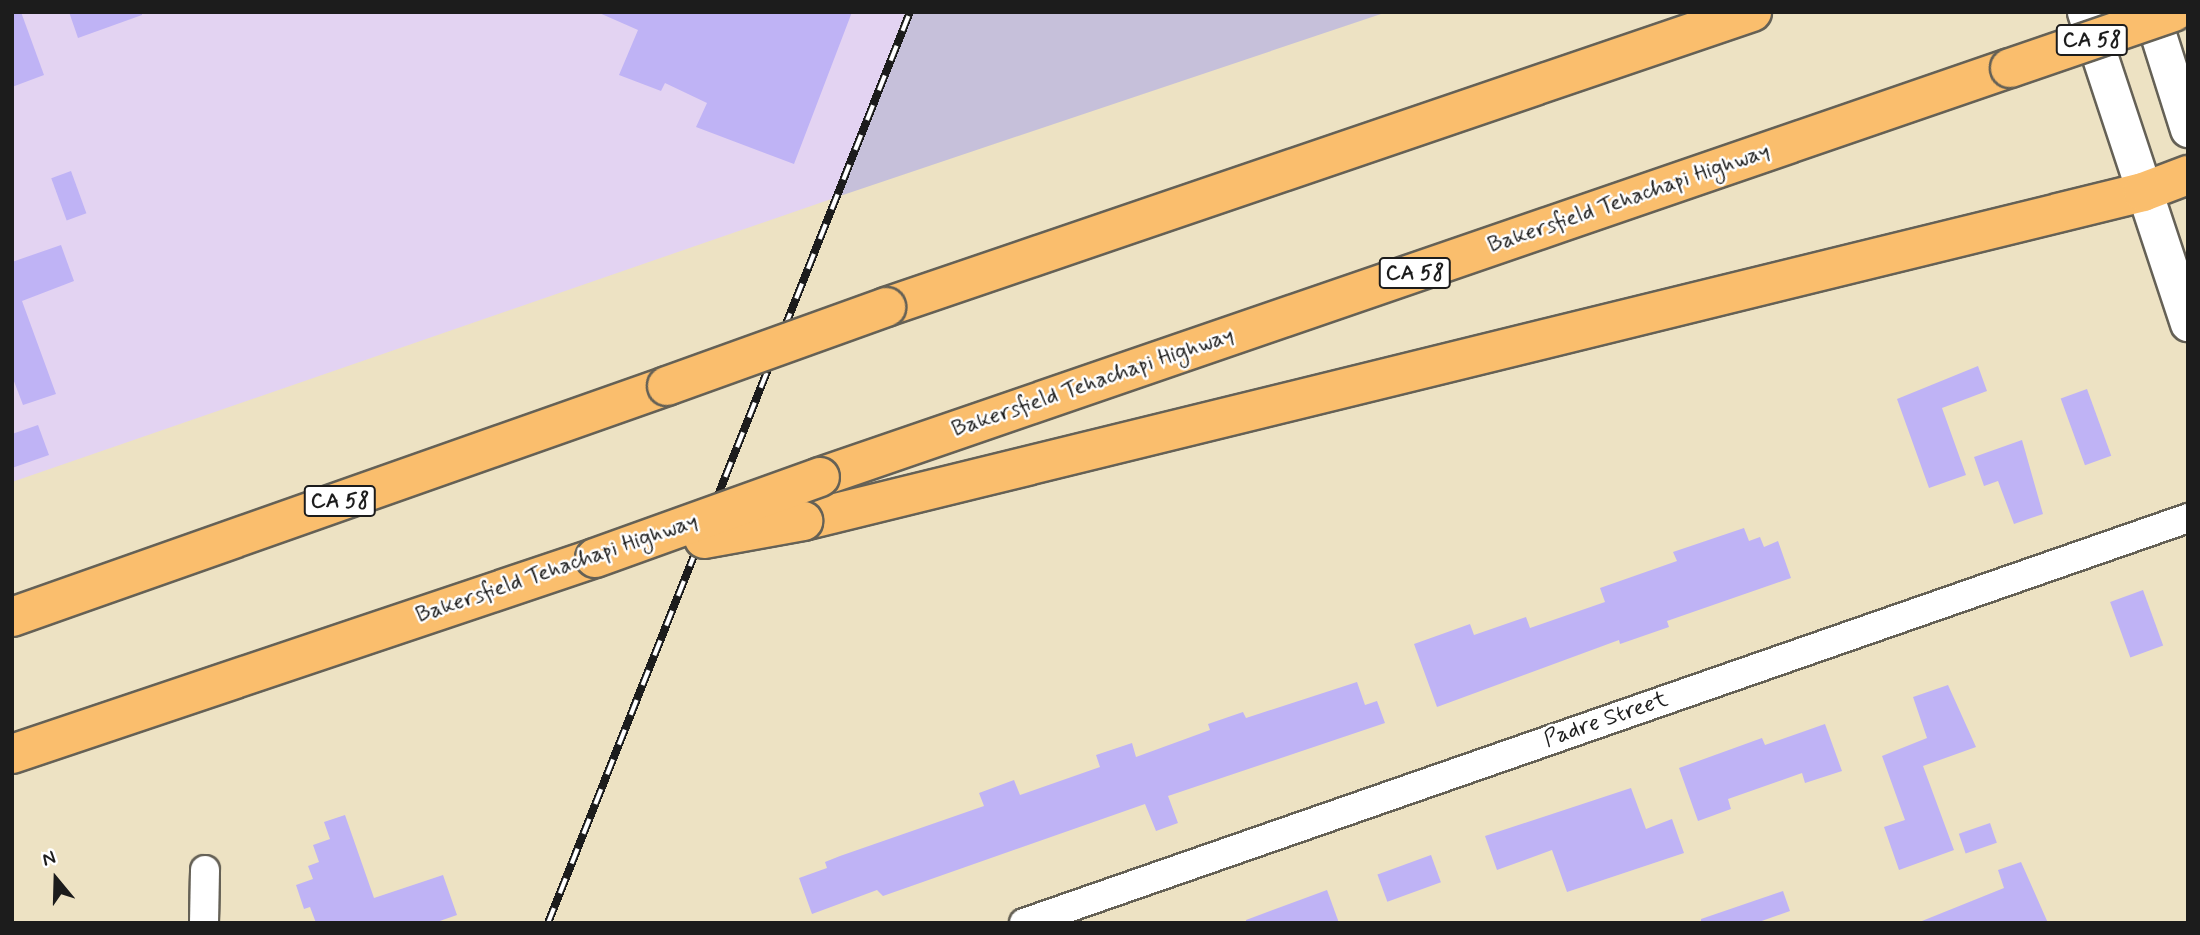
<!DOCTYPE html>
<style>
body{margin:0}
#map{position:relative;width:2200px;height:935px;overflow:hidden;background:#ede2c3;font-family:Mynerve,sans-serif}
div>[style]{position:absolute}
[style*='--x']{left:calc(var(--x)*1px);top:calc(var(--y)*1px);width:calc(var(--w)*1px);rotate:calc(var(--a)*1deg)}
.built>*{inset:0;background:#e3d3f2}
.industrial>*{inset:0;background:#c6c0da}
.building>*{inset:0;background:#bfb3f5;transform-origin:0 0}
.roads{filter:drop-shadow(2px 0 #656156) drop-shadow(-2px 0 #656156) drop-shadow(0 2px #656156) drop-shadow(0 -2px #656156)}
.minor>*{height:28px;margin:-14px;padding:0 14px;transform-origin:14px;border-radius:14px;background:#fff}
.tertiary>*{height:35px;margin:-17.5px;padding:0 17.5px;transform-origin:17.5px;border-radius:17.5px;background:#fff}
.motorway>*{height:38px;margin:-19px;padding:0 19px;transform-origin:19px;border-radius:19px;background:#fabe6d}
.rail>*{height:8px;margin-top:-4px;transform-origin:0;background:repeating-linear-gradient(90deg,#fff 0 16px,#1c1c1c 0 32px);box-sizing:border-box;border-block:2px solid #1c1c1c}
.bridges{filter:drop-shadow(2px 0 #656156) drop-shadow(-2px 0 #656156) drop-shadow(0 2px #656156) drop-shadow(0 -2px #656156)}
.motorway-bridge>*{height:38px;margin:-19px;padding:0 19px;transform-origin:19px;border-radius:19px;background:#fabe6d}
span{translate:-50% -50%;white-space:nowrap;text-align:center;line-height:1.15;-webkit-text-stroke:5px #fff;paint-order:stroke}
.shield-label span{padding:2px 5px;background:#fff;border:2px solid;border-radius:5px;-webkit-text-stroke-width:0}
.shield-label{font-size:21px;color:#1c1c1c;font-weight:700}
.street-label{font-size:23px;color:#1c1c1c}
.frame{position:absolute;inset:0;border:14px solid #1c1c1c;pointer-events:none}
.north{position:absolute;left:21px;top:844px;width:70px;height:70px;-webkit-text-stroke:5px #fff;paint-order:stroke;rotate:341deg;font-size:19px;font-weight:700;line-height:28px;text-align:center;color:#1c1c1c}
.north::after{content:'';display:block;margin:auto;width:24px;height:32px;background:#1c1c1c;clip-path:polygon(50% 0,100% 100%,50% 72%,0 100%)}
</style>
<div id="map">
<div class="built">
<div style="clip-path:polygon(12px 12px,905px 12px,840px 196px,12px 482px)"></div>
</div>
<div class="industrial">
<div style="clip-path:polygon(905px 12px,1387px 12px,840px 196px)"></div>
</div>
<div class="building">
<div style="clip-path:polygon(12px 12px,21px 12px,44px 75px,12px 87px)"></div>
<div style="clip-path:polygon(69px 12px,142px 12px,142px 15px,78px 38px)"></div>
<div style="clip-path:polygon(597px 12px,852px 12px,794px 164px,696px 127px,707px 103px,665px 83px,661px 91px,619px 75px,638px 30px)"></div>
<div style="left:71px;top:171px;width:45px;height:21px;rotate:70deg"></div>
<div style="clip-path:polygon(61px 245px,74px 281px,22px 301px,56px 394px,23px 405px,12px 376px,12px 262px)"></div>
<div style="clip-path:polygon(1978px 366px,1987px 391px,1942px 408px,1966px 475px,1929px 488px,1897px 399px)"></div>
<div style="left:2087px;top:389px;width:71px;height:28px;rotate:70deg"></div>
<div style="clip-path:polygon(38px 425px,49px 455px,12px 468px,12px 434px)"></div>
<div style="clip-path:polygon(2022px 440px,2043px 514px,2014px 524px,1998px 481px,1984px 486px,1974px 457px)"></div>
<div style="clip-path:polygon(1744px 528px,1749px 541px,1760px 537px,1764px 547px,1778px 541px,1791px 578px,1667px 621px,1669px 627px,1620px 644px,1619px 640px,1437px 707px,1414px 644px,1470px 624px,1474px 635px,1526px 617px,1530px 628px,1605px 602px,1600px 588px,1677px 561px,1673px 552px)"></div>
<div style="left:2143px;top:590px;width:59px;height:35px;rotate:70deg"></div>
<div style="clip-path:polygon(1357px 682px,1365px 705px,1377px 701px,1385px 723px,1168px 796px,1178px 823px,1156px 831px,1145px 804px,883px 896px,877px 890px,812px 914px,799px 878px,827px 868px,825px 862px,840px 856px,984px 806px,979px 793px,1014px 780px,1020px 795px,1100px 767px,1096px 755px,1132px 743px,1136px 757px,1210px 730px,1208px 724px,1243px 712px,1246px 718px)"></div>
<div style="clip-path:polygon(1948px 685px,1976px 747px,1923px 766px,1954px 850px,1899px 870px,1884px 827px,1905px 820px,1882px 756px,1927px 738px,1913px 697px)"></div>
<div style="clip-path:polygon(1825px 724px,1842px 771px,1805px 783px,1802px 773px,1728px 799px,1731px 809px,1698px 821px,1679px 768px,1762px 738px,1765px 745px)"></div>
<div style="clip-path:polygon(1631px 788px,1646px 829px,1672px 819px,1684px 853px,1567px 892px,1552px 850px,1497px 870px,1485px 836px)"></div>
<div style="clip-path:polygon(345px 815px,374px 898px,443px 875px,457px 915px,434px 923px,316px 923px,310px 907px,304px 909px,296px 885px,313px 879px,308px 866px,319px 862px,313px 845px,330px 839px,324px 822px)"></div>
<div style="left:1990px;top:823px;width:21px;height:33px;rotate:71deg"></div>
<div style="left:1431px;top:855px;width:29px;height:57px;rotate:70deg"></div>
<div style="clip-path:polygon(2021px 862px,2048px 923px,1917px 923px,2004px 888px,1998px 870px)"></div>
<div style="clip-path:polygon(1327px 890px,1339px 923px,1246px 923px,1246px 920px)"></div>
<div style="clip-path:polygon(1783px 891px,1790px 911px,1756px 923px,1701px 923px,1701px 919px)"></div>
</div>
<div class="roads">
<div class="minor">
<div style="--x:204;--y:923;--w:53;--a:-88.9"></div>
<div style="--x:1024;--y:923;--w:1232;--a:-19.18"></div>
</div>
<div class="tertiary">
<div style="--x:2085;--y:12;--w:328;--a:71.7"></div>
<div style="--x:2151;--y:12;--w:123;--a:72.5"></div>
</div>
<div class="motorway">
<div style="--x:886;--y:307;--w:915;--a:-18.81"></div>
<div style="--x:820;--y:477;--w:1258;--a:-18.97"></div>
<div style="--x:803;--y:521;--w:1380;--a:-13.79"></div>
<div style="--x:2143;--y:192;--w:48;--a:-20.7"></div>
<div style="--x:12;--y:617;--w:695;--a:-19.43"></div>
<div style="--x:12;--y:754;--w:615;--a:-18.58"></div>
</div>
</div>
<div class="rail">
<div style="--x:548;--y:923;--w:980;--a:-68.33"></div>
</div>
<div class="bridges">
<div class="motorway-bridge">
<div style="--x:2010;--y:68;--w:173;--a:-18.9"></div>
<div style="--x:667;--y:386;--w:233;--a:-19.8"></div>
<div style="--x:704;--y:539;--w:101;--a:-10.3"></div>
<div style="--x:595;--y:558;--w:239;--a:-19.8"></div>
</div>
</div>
<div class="shield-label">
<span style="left:2092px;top:40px">CA 58</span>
<span style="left:1415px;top:273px">CA 58</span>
<span style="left:340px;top:501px">CA 58</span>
</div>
<div class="street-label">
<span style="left:1629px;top:199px;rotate:-19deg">Bakersfield Tehachapi Highway</span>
<span style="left:1093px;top:383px;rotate:-19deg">Bakersfield Tehachapi Highway</span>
<span style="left:557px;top:569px;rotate:-19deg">Bakersfield Tehachapi Highway</span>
<span style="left:1606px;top:720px;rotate:-19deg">Padre Street</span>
</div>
<div class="frame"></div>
<div class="north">N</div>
</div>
